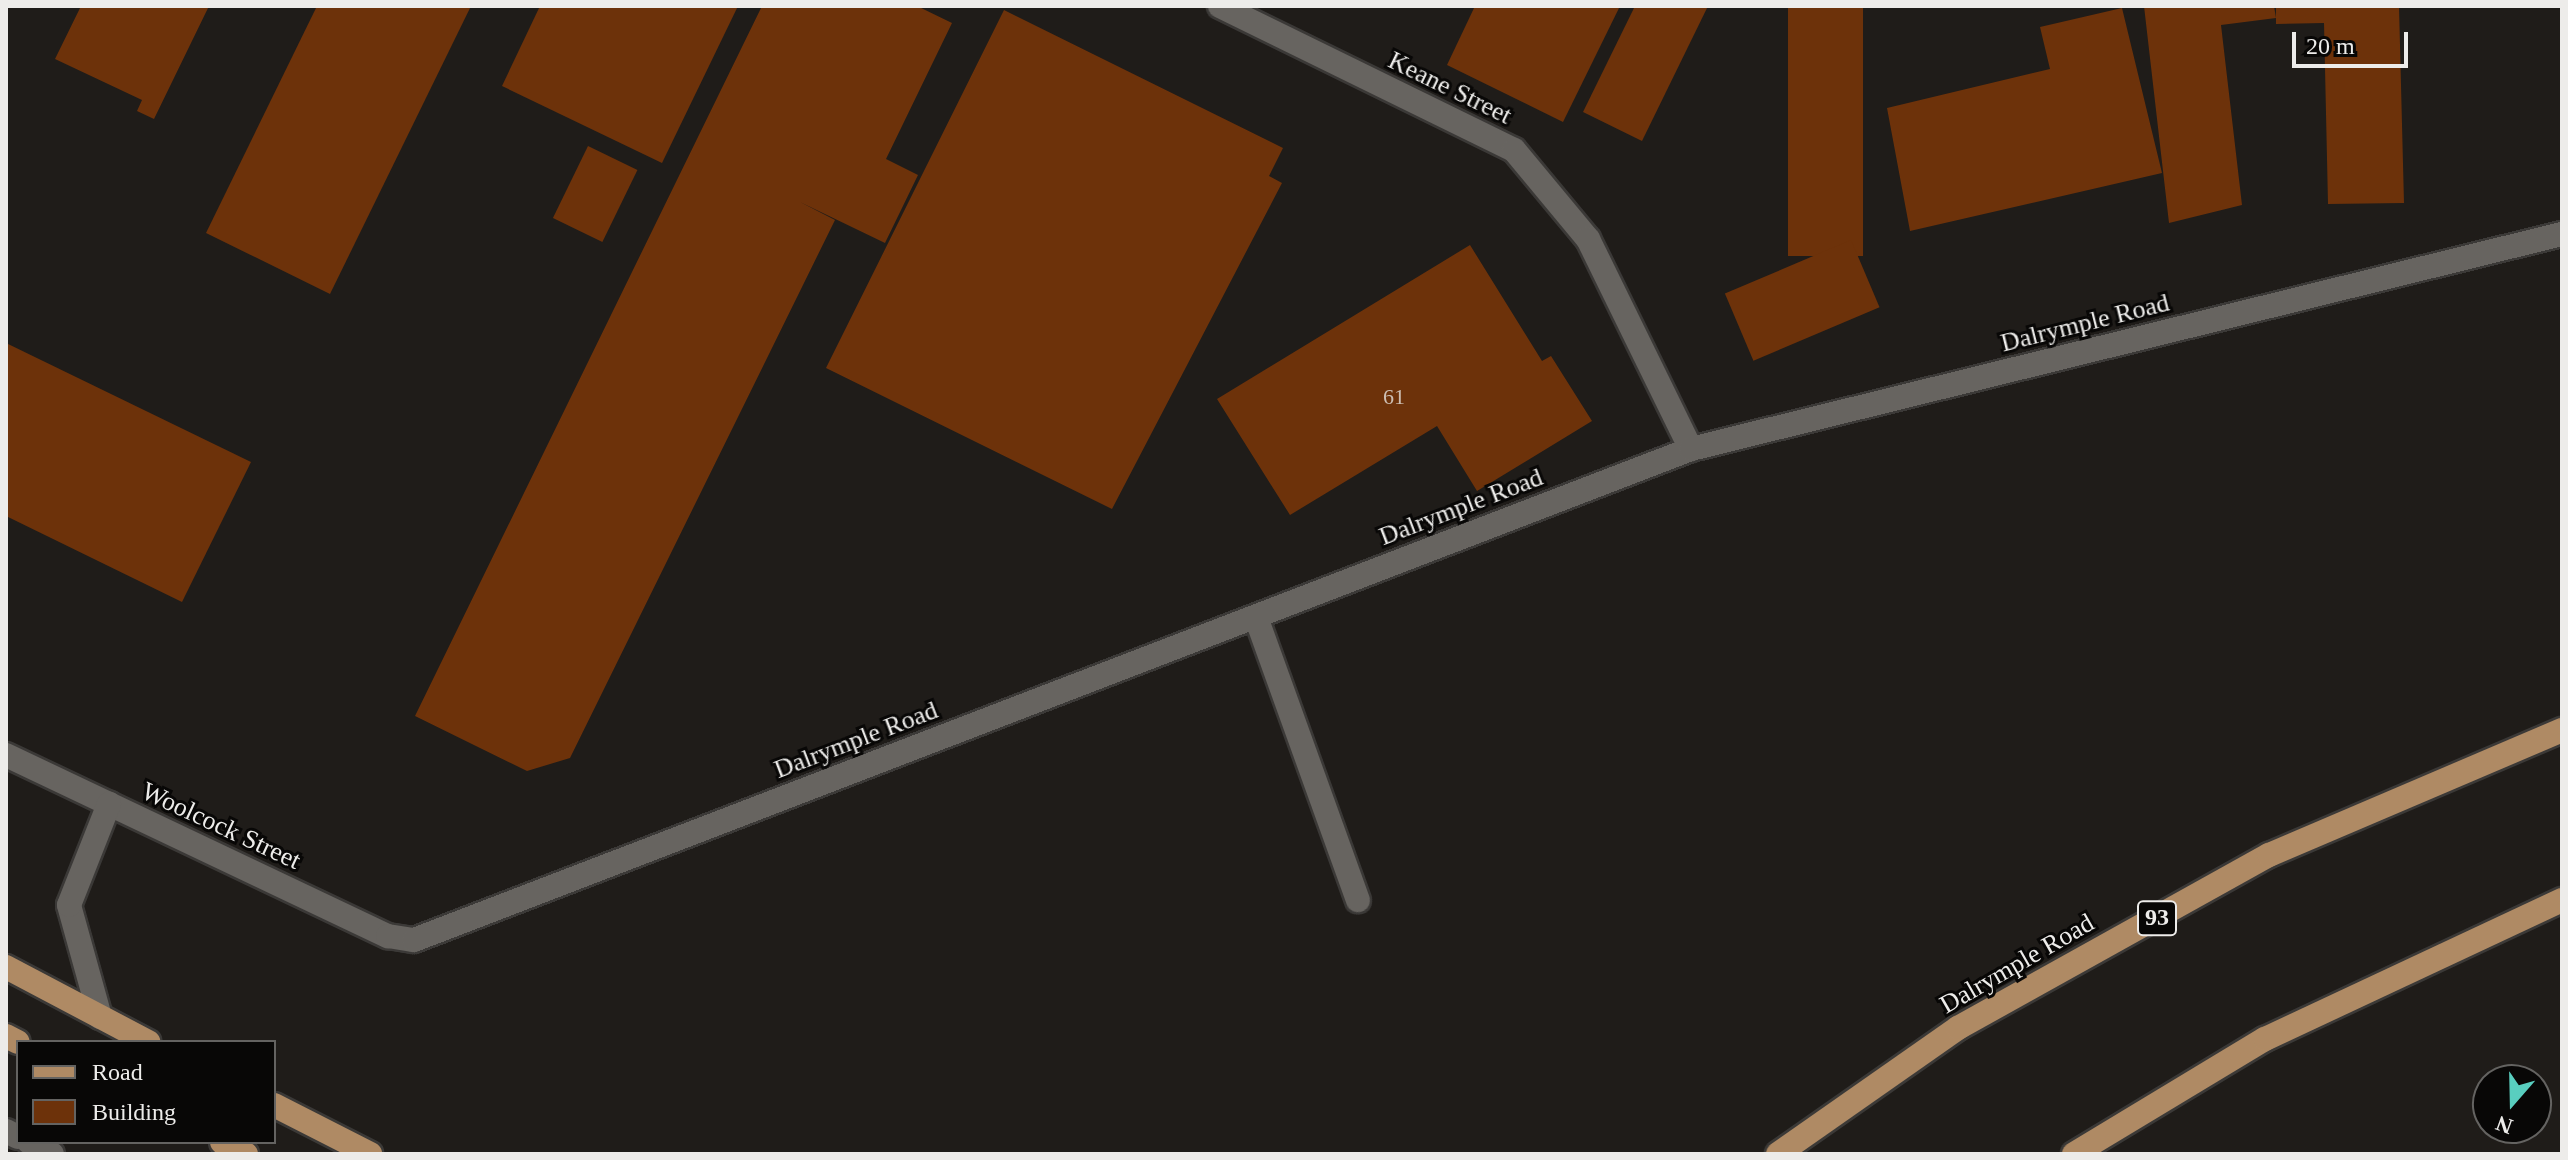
<!DOCTYPE html>
<style>
body{margin:0}
#map{position:relative;width:2568px;height:1160px;overflow:hidden;background:#1f1c19;font-family:Georgia,serif}
div>[style]{position:absolute}
[style*='--x']{left:calc(var(--x)*1px);top:calc(var(--y)*1px);width:calc(var(--w)*1px);rotate:calc(var(--a)*1deg)}
.building>*{inset:0;background:#6d320a;transform-origin:0 0}
.roads{filter:drop-shadow(2px 0 #3b3937) drop-shadow(-2px 0 #3b3937) drop-shadow(0 2px #3b3937) drop-shadow(0 -2px #3b3937)}
.minor>*{height:24px;margin:-12px;padding:0 12px;transform-origin:12px;border-radius:12px;background:#676460}
.major>*{height:24px;margin:-12px;padding:0 12px;transform-origin:12px;border-radius:12px;background:#af8a64}
span{translate:-50% -50%;white-space:nowrap;text-align:center;line-height:1.15;-webkit-text-stroke:6px #080706;paint-order:stroke}
.number-label{font-size:22px;color:#cdbeb2}
.number-label span{-webkit-text-stroke-width:0}
.shield-label span{padding:2px 6px;background:#080706;border:2px solid;border-radius:6px;-webkit-text-stroke-width:0}
.shield-label{font-size:24px;color:#edecea;font-weight:700}
.street-label{font-size:26px;color:#edecea}
.frame{position:absolute;inset:0;border:8px solid #edecea;pointer-events:none}
.legend{position:absolute;left:16px;top:1040px;width:260px;height:104px;box-sizing:border-box;background:#080706;border:2px solid #646361;margin:0;padding:10px 14px;list-style:none;font-size:24px;color:#edecea}
.legend li{display:flex;align-items:center;gap:16px;height:40px}
.legend b{width:40px;border:2px solid #646361}
.north{position:absolute;left:2472px;top:1064px;width:80px;height:80px;box-sizing:border-box;background:#080706;border:2px solid #646361;border-radius:50%;rotate:200deg;font-size:22px;font-weight:700;line-height:32px;text-align:center;color:#edecea}
.north::after{content:'';display:block;margin:auto;width:28px;height:36px;background:#59cebf;clip-path:polygon(50% 0,100% 100%,50% 72%,0 100%)}
.scale{position:absolute;left:2292px;top:32px;width:116px;height:36px;box-sizing:border-box;border:4px solid #edecea;border-top:0;padding-left:10px;font-size:24px;line-height:28px;white-space:nowrap;color:#edecea;-webkit-text-stroke:6px #080706;paint-order:stroke}
</style>
<div id="map">
<div class="building">
<div style="clip-path:polygon(81px 6px,209px 6px,154px 119px,137px 111px,142px 100px,55px 59px)"></div>
<div style="clip-path:polygon(317px 6px,471px 6px,330px 294px,206px 233px)"></div>
<div style="clip-path:polygon(540px 6px,738px 6px,662px 163px,502px 86px)"></div>
<div style="clip-path:polygon(762px 6px,917px 6px,952px 23px,886px 159px,918px 175px,885px 243px,800px 202px,835px 220px,570px 758px,527px 771px,415px 716px)"></div>
<div style="clip-path:polygon(1475px 6px,1620px 6px,1563px 122px,1447px 65px)"></div>
<div style="clip-path:polygon(1635px 6px,1708px 6px,1642px 141px,1583px 112px)"></div>
<div style="left:1788px;top:6px;width:75px;height:250px"></div>
<div style="clip-path:polygon(2144px 6px,2274px 6px,2276px 18px,2221px 25px,2242px 205px,2169px 223px)"></div>
<div style="clip-path:polygon(2276px 6px,2399px 6px,2404px 203px,2328px 204px,2324px 23px,2276px 24px)"></div>
<div style="clip-path:polygon(2122px 8px,2162px 173px,1910px 231px,1887px 108px,2050px 69px,2040px 27px)"></div>
<div style="clip-path:polygon(1004px 10px,1283px 148px,1269px 176px,1282px 183px,1112px 509px,826px 368px)"></div>
<div style="left:588px;top:146px;width:55px;height:80px;rotate:26deg"></div>
<div style="left:1851px;top:240px;width:73px;height:137px;rotate:67deg"></div>
<div style="clip-path:polygon(1470px 245px,1542px 361px,1551px 356px,1592px 421px,1477px 491px,1437px 426px,1290px 515px,1217px 399px)"></div>
<div style="clip-path:polygon(6px 343px,251px 462px,182px 602px,6px 516px)"></div>
</div>
<div class="roads">
<div class="minor">
<div style="--x:1220;--y:6;--w:327;--a:26.1"></div>
<div style="--x:1514;--y:150;--w:116;--a:50.3"></div>
<div style="--x:1588;--y:239;--w:234;--a:63.9"></div>
<div style="--x:1256;--y:617;--w:301;--a:70.2"></div>
<div style="--x:6;--y:755;--w:423;--a:25.4"></div>
<div style="--x:388;--y:936;--w:26;--a:9"></div>
<div style="--x:414;--y:940;--w:1368;--a:-21.03"></div>
<div style="--x:1691;--y:449;--w:897;--a:-13.87"></div>
<div style="--x:100;--y:1017;--w:116;--a:-105.5"></div>
<div style="--x:69;--y:905;--w:109;--a:-68.4"></div>
<div style="--x:6;--y:1131;--w:13;--a:27"></div>
<div style="--x:29;--y:1142;--w:26;--a:28"></div>
</div>
<div class="major">
<div style="--x:6;--y:967;--w:161;--a:27.8"></div>
<div style="--x:6;--y:1036;--w:13;--a:27"></div>
<div style="--x:274;--y:1105;--w:108;--a:27"></div>
<div style="--x:222;--y:1142;--w:27;--a:27"></div>
<div style="--x:1778;--y:1154;--w:220;--a:-35"></div>
<div style="--x:1958;--y:1028;--w:356;--a:-29.1"></div>
<div style="--x:2269;--y:855;--w:319;--a:-23.1"></div>
<div style="--x:2074;--y:1154;--w:223;--a:-31.1"></div>
<div style="--x:2265;--y:1039;--w:328;--a:-25.1"></div>
</div>
</div>
<div class="number-label">
<span style="left:1394px;top:397px">61</span>
</div>
<div class="shield-label">
<span style="left:2157px;top:918px">93</span>
</div>
<div class="street-label">
<span style="left:1450px;top:88px;rotate:26deg">Keane Street</span>
<span style="left:2085px;top:323px;rotate:-14deg">Dalrymple Road</span>
<span style="left:1461px;top:507px;rotate:-21deg">Dalrymple Road</span>
<span style="left:856px;top:740px;rotate:-21deg">Dalrymple Road</span>
<span style="left:221px;top:826px;rotate:25deg">Woolcock Street</span>
<span style="left:2017px;top:964px;rotate:-30deg">Dalrymple Road</span>
</div>
<div class="frame"></div>
<ul class="legend">
<li><b style="height:10px;background:#af8a64"></b>Road</li>
<li><b style="height:22px;background:#6d320a"></b>Building</li>
</ul>
<div class="north">N</div>
<div class="scale">20 m</div>
</div>
